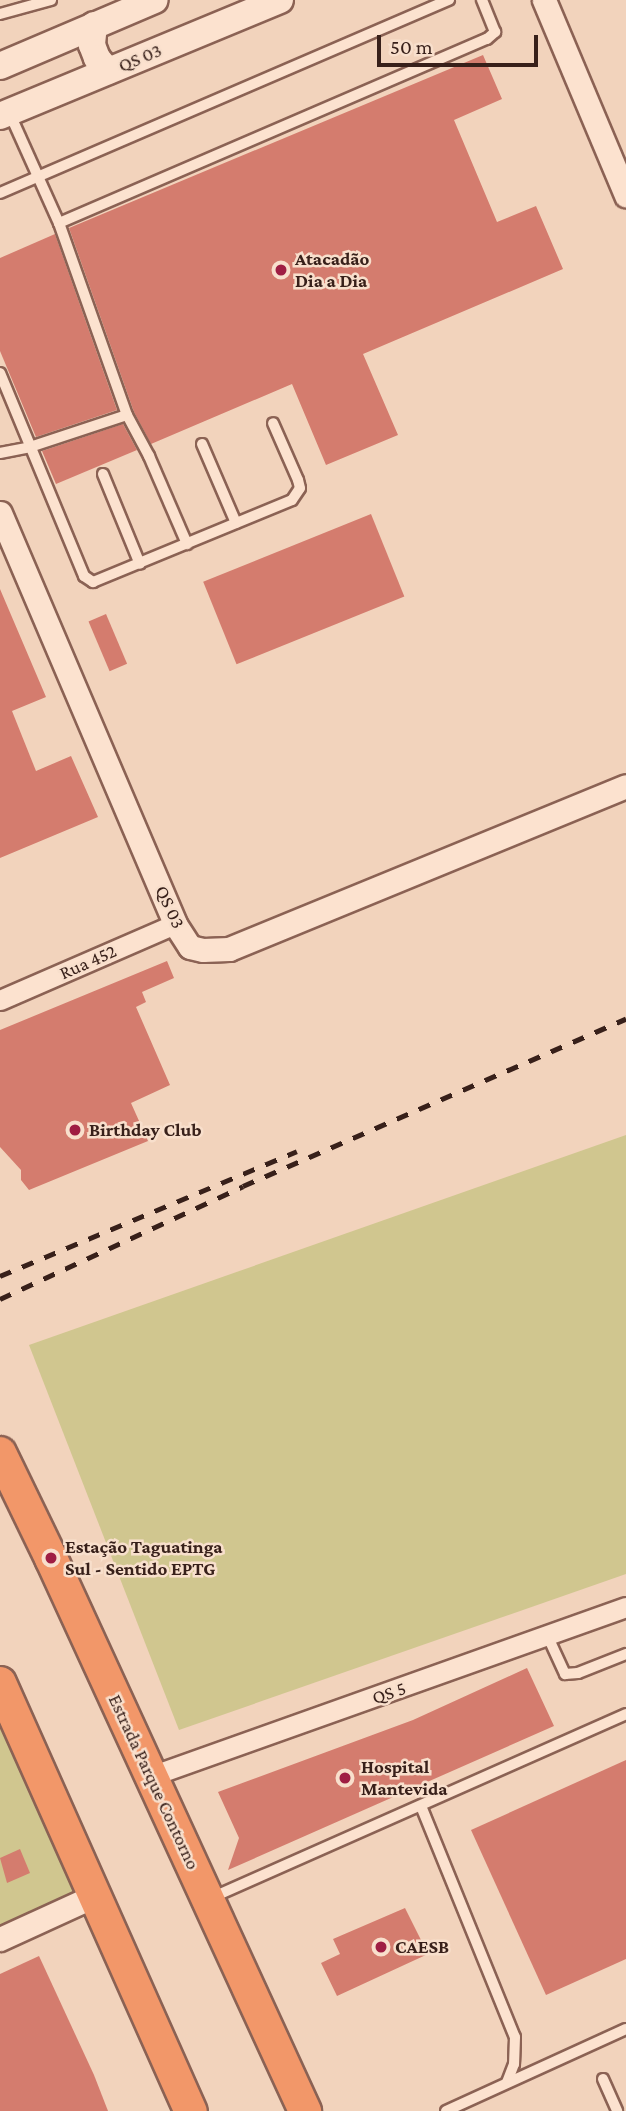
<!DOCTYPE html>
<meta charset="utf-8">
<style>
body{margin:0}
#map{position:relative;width:626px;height:2111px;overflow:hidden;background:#f2d3bc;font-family:"Crimson Pro",serif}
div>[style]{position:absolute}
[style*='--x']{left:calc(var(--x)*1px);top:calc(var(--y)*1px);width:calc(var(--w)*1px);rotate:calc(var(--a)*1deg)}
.green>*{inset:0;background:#d0c68f}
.building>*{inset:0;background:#d47c6e;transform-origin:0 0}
.roads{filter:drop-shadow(2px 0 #8b6254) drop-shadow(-2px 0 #8b6254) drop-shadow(0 2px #8b6254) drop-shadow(0 -2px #8b6254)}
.service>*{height:10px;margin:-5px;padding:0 5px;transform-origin:5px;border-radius:5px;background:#fce2cf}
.minor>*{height:19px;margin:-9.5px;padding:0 9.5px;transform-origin:9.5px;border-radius:9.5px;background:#fce2cf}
.tertiary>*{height:23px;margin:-11.5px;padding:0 11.5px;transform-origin:11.5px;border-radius:11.5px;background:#fce2cf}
.secondary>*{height:26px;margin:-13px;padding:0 13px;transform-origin:13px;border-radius:13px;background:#fce2cf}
.trunk>*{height:32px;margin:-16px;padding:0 16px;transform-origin:16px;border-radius:16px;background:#f29769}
.rail>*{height:5px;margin-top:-2.5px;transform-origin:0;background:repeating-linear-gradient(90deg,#38201a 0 12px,transparent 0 24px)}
.dots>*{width:19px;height:19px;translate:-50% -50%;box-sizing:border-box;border:4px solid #f8dfcc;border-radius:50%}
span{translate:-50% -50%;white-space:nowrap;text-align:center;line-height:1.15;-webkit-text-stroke:5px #f8dfcc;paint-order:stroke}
.street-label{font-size:19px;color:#38201a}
.poi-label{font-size:19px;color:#38201a;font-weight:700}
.left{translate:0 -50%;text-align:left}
.scale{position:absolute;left:377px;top:35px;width:161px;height:32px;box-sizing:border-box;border:4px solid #38201a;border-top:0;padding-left:9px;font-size:21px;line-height:24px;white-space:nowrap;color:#38201a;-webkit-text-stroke:5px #f8dfcc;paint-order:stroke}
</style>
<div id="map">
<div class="green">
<div style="clip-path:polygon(626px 1135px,626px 1574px,179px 1730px,29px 1345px)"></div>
<div style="clip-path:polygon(0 1705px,96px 1895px,0 1938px)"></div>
</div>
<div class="building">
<div style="clip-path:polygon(483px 55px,502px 99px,454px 120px,497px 222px,536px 206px,563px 269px,363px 354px,398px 435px,326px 465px,292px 384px,151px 444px,134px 412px,69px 228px)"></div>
<div style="clip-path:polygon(55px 234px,117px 410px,36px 437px,0 351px,0 258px)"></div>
<div style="clip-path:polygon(123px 424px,137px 450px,56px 484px,42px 451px)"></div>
<div style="left:371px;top:514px;width:89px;height:181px;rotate:68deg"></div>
<div style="clip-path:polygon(0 589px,46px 697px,12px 711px,36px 771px,71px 756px,98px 817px,0 858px)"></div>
<div style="left:106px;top:614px;width:54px;height:19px;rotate:67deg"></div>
<div style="clip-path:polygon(167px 961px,174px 978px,142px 992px,146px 1002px,136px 1007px,170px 1085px,131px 1103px,148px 1141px,29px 1190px,21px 1180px,21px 1170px,0 1147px,0 1030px)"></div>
<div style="clip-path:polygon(527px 1668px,554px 1726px,228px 1870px,239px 1838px,218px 1792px,413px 1720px)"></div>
<div style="clip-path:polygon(626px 1760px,626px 1959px,546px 1995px,471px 1830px)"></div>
<div style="clip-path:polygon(20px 1849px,30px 1873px,7px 1883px,0 1858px)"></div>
<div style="clip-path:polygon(405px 1908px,428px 1954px,337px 1996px,321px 1963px,340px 1954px,333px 1939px)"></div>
<div style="clip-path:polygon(39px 1956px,94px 2075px,108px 2111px,0 2111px,0 1974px)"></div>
</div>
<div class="roads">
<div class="service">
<div style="--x:0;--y:14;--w:53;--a:-15.4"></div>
<div style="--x:9;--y:112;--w:122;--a:65.8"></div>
<div style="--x:59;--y:223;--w:204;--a:70.5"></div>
<div style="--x:127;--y:415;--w:47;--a:61.8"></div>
<div style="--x:149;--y:456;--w:96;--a:66.6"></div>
<div style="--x:0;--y:193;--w:489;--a:-23.3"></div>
<div style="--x:59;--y:223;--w:466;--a:-23.3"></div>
<div style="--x:487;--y:39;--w:11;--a:-41"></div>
<div style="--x:495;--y:32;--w:35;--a:-112"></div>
<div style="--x:0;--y:373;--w:220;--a:67.5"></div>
<div style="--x:84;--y:576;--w:11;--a:34"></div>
<div style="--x:93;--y:582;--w:215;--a:-22.4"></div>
<div style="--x:292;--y:500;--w:14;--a:-56"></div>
<div style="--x:300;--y:488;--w:8;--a:-104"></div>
<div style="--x:298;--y:480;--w:62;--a:-113.7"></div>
<div style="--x:202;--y:444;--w:86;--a:66.7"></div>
<div style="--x:0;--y:453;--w:31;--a:-11"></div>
<div style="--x:30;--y:447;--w:102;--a:-18.3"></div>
<div style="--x:103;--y:474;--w:97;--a:67.7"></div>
<div style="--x:548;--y:1637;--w:41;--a:65.3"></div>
<div style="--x:565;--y:1674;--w:13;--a:-4"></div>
<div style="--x:578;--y:1673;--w:52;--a:-21.6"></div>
<div style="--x:421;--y:1806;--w:249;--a:67.9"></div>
<div style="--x:515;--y:2037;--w:27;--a:92"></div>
<div style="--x:514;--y:2064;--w:19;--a:111"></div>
<div style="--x:211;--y:1898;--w:454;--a:-23.9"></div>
<div style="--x:603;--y:2079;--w:35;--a:66"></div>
<div style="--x:446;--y:2111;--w:198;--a:-24.5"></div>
</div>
<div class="minor">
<div style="--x:0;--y:1000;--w:191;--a:-23.5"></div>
<div style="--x:151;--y:1776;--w:504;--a:-19.59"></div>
</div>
<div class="tertiary">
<div style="--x:544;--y:0;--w:212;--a:67.2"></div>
<div style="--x:0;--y:513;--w:447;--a:66.9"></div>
<div style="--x:175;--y:924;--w:27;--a:57"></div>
<div style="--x:190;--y:947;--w:13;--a:13"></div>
<div style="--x:203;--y:950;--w:26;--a:-2"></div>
<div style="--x:229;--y:949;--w:429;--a:-22.3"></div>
<div style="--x:0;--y:1939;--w:106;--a:-24.6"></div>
</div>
<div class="secondary">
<div style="--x:94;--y:25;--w:20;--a:96"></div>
<div style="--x:92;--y:45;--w:14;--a:69"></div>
<div style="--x:97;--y:58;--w:17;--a:50"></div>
<div style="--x:0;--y:66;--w:168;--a:-23.1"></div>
<div style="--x:0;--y:116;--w:303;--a:-22.5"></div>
</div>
<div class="trunk">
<div style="--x:0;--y:1453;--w:117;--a:64.1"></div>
<div style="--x:51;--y:1558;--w:609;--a:65.33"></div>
<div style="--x:0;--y:1683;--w:469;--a:66"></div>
</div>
</div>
<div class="rail">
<div style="--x:0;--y:1276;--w:322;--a:-22.8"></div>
<div style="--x:0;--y:1299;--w:268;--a:-24.9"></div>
<div style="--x:243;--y:1186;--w:418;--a:-23.6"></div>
</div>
<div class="dots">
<div style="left:281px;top:270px;background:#9f1e43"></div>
<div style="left:75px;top:1130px;background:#9f1e43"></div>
<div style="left:51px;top:1558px;background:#9f1e43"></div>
<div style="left:345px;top:1778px;background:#9f1e43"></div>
<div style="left:381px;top:1947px;background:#9f1e43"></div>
</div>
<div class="street-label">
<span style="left:140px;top:58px;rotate:-23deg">QS 03</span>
<span style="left:170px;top:907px;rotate:65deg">QS 03</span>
<span style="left:88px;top:962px;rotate:-24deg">Rua 452</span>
<span style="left:389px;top:1693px;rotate:-19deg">QS 5</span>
<span style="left:154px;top:1782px;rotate:65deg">Estrada Parque Contorno</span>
</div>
<div class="poi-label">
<span class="left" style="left:295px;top:270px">Atacadão<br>Dia a Dia</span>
<span class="left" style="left:89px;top:1130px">Birthday Club</span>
<span class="left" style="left:65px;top:1558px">Estação Taguatinga<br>Sul - Sentido EPTG</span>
<span class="left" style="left:361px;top:1778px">Hospital<br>Mantevida</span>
<span class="left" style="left:395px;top:1947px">CAESB</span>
</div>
<div class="scale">50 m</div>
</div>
